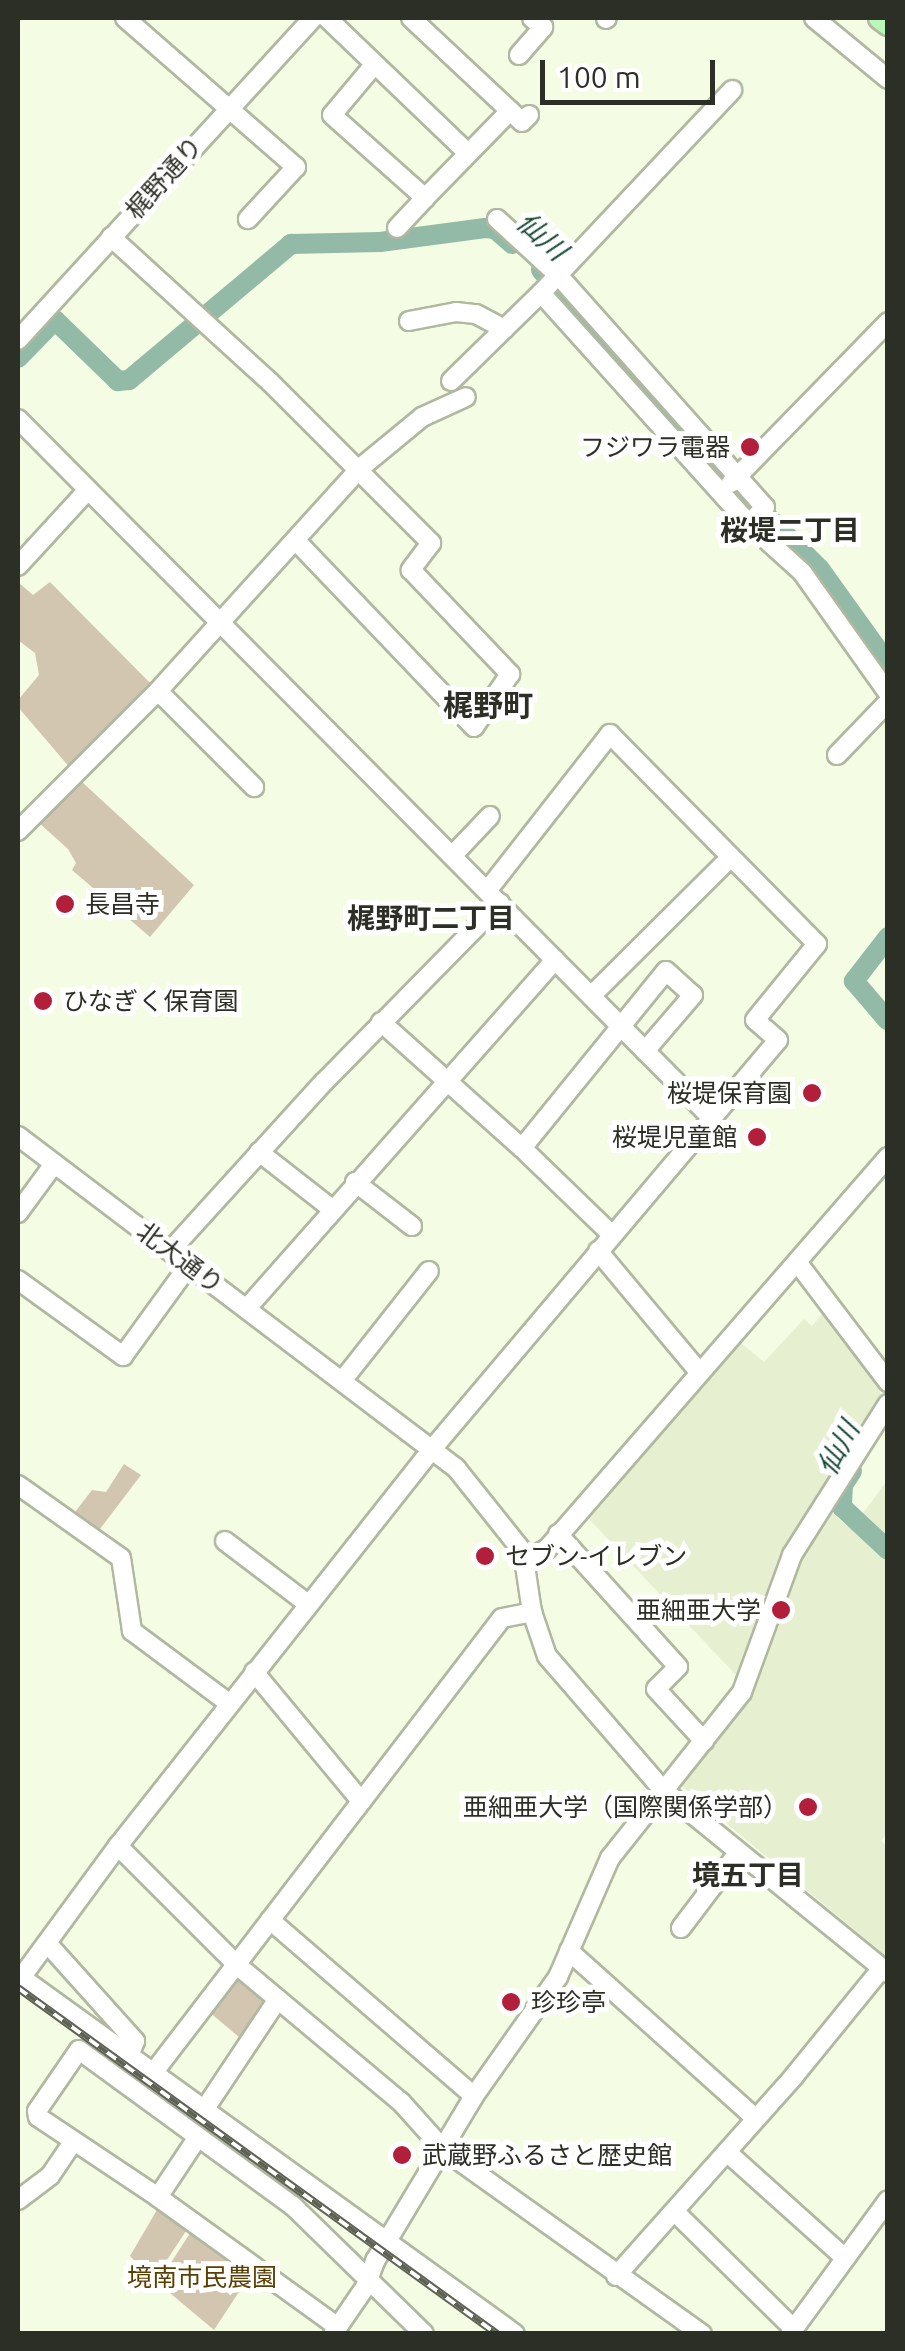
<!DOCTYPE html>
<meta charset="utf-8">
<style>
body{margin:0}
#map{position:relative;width:905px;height:2351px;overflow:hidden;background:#f4fce3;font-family:Ubuntu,"Noto Sans JP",sans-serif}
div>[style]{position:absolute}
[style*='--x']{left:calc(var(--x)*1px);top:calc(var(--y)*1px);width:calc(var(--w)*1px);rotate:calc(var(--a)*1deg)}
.built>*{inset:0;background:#e6f0d0}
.green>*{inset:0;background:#d2c6b1;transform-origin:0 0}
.river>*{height:20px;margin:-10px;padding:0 10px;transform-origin:10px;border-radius:10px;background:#92baa6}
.roads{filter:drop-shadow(2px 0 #b0b8a0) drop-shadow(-2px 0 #b0b8a0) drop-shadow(0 2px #b0b8a0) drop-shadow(0 -2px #b0b8a0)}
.minor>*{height:18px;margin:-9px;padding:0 9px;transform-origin:9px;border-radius:9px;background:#fff}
.major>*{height:22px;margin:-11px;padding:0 11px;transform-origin:11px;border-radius:11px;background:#b9f8b6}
.rail>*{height:8px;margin-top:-4px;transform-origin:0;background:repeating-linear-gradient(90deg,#fff 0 11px,#5d6254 0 22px);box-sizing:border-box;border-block:2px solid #5d6254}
.dots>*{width:28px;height:28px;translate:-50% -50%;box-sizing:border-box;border:5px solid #fff;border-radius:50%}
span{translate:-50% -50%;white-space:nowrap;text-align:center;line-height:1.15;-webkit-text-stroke:10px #fff;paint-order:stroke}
.street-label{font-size:25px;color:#2c2f25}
.poi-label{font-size:25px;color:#2c2f25}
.right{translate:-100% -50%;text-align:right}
.left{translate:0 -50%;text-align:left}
.park-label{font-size:25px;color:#5b3f00}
.water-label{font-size:28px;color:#184b36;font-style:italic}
.neighbourhood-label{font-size:28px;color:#2c2f25;font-weight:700}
.quarter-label{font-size:30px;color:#2c2f25;font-weight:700}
.frame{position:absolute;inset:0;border:20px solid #2c2f25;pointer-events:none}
.scale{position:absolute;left:540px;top:60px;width:175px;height:45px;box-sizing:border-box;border:5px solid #2c2f25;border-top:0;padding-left:12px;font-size:30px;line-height:35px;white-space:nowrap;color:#2c2f25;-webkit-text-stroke:8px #fff;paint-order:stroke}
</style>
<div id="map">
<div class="built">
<div style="clip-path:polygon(823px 1313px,880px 1391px,881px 1401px,815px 1499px,851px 1529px,887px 1481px,888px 1833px,881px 1841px,887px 1846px,887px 1957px,678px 1783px,750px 1690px,589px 1519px,741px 1343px,764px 1362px,804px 1319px,812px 1326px)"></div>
</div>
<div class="green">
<div style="clip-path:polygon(18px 582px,33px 595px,50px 582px,153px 686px,71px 769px,18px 707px,18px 700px,39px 675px,35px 653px,18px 640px)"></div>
<div style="clip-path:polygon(82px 782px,194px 885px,150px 937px,72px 870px,76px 863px,68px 849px,38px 822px)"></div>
<div style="clip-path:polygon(124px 1464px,141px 1475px,100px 1529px,94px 1530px,75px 1512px,92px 1490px,106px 1492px)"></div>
<div style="left:240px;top:1970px;width:45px;height:52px;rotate:40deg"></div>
<div style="clip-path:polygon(161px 2203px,190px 2225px,153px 2281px,130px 2256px)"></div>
<div style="clip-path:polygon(192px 2230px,252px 2272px,214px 2330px,158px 2283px)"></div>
</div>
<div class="river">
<div style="--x:541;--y:270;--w:256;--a:48"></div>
<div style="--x:18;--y:358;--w:53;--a:-45.8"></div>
<div style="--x:55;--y:320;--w:88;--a:44.1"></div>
<div style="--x:118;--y:381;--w:11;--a:-5"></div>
<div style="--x:129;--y:380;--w:212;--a:-40"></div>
<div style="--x:291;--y:244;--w:89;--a:-1.3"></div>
<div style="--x:380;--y:242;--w:106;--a:-7.6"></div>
<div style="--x:485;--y:228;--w:10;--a:6"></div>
<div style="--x:495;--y:229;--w:23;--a:41"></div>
<div style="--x:750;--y:499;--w:99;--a:45"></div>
<div style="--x:820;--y:569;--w:117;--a:54.4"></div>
<div style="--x:888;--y:937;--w:56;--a:127.7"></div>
<div style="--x:854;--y:981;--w:52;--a:49.6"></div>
<div style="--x:852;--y:1471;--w:17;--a:123"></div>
<div style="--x:843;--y:1485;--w:22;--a:93"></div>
<div style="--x:842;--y:1507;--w:63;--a:43.1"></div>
</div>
<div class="roads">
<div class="minor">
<div style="--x:125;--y:18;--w:227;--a:41.1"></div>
<div style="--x:296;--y:167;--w:71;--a:132.7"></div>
<div style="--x:327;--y:18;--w:195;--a:43.8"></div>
<div style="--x:411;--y:18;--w:152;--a:43.1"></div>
<div style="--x:522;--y:122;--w:10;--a:-45"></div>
<div style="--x:814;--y:18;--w:96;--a:39.5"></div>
<div style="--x:606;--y:19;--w:1;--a:-45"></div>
<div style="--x:519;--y:55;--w:37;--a:-49"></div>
<div style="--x:543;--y:27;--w:14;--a:-141"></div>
<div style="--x:374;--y:65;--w:65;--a:130"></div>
<div style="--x:332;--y:115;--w:125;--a:41.7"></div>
<div style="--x:425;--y:198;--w:122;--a:-45.7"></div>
<div style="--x:497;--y:219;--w:83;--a:42.6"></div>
<div style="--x:558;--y:275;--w:311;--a:48.3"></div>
<div style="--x:765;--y:507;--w:23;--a:133"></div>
<div style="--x:397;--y:228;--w:41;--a:-47"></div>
<div style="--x:111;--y:237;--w:215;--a:42.4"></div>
<div style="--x:270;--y:382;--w:228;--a:45"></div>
<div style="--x:431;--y:543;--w:34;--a:127"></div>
<div style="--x:411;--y:570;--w:144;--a:46.4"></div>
<div style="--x:510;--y:674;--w:64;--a:124.2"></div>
<div style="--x:474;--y:727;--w:257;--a:-133.7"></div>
<div style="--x:541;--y:293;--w:311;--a:48"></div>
<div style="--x:749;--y:524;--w:72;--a:42.2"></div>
<div style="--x:802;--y:572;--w:148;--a:54.6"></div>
<div style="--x:409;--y:321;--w:48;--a:-10.8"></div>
<div style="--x:456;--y:312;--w:20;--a:6"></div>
<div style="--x:476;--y:314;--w:32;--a:28"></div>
<div style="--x:18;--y:340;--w:437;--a:-47.5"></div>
<div style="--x:451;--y:381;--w:126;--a:-44.4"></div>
<div style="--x:541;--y:293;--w:279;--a:-46.7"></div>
<div style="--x:18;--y:419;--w:985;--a:45.21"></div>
<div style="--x:731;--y:483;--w:225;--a:-45.7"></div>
<div style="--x:18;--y:566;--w:103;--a:-47.4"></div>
<div style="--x:158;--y:691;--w:136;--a:45"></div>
<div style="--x:837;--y:755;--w:74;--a:-46.1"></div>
<div style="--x:18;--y:831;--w:198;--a:-45"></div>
<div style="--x:158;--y:691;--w:299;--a:-47.8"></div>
<div style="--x:359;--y:469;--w:82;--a:-39.5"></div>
<div style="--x:422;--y:417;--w:48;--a:-24.4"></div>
<div style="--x:452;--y:856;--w:55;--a:-46.5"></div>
<div style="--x:591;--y:996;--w:197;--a:-44.8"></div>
<div style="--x:381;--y:1022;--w:189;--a:41.8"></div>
<div style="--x:522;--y:1148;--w:124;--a:44"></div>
<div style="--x:18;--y:1136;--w:550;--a:37.16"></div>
<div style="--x:456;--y:1468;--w:107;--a:51.4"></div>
<div style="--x:523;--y:1552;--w:61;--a:81.5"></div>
<div style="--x:532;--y:1612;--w:46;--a:71.2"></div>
<div style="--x:547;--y:1656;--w:177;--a:49.1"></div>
<div style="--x:663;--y:1790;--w:290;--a:39.1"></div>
<div style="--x:522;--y:1148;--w:228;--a:-50.9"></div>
<div style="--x:666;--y:971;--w:36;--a:42"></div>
<div style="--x:693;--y:995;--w:74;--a:130.6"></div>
<div style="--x:259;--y:1152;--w:93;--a:38"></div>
<div style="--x:355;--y:1182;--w:72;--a:37.7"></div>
<div style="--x:18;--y:1213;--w:61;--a:-53.7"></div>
<div style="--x:170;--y:1251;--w:229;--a:-47.7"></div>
<div style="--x:324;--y:1082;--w:251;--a:-45.5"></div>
<div style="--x:598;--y:1251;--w:159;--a:50.1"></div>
<div style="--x:797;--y:1262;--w:151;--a:52.8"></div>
<div style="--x:18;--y:1280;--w:130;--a:35.9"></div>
<div style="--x:123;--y:1356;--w:112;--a:-54"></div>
<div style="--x:247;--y:1308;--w:465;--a:-48.5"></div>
<div style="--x:342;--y:1381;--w:140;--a:-51.7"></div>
<div style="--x:18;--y:1485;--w:126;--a:35.3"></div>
<div style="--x:121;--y:1558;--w:74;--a:81.4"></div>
<div style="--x:132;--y:1631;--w:122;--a:36.7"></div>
<div style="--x:558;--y:1534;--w:179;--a:47.9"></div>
<div style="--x:678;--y:1667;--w:31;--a:135"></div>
<div style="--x:656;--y:1689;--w:71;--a:47.3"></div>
<div style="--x:225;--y:1541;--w:104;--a:37.2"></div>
<div style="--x:525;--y:1560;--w:25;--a:-27"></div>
<div style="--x:547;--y:1549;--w:520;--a:-48.98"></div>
<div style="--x:254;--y:1672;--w:168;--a:50.3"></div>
<div style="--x:118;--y:1846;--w:168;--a:45"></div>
<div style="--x:237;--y:1965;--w:214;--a:39.9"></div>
<div style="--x:401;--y:2102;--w:64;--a:48.1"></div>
<div style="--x:444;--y:2150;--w:317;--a:35.5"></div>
<div style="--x:270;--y:1920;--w:269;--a:40.8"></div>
<div style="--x:681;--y:1928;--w:94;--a:-52.8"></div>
<div style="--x:47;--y:1943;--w:132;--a:48.1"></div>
<div style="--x:135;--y:2041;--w:16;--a:112"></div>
<div style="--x:569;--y:1951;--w:251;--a:41.9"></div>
<div style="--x:18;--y:1975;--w:613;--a:35.84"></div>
<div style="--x:18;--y:1982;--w:169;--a:-53.7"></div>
<div style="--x:118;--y:1846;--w:508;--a:-51.64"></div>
<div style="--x:433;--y:1448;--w:534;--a:-49.78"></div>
<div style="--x:778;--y:1040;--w:30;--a:-139"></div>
<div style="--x:755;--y:1020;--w:98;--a:-50.8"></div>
<div style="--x:817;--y:944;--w:295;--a:-134.6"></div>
<div style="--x:610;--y:734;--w:199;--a:128.1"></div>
<div style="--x:153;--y:2073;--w:573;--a:-52.51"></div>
<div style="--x:502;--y:1618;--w:31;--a:-11"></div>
<div style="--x:204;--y:2110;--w:133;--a:-56.3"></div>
<div style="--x:728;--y:2153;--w:157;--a:41.9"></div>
<div style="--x:158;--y:2197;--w:72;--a:-56.3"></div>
<div style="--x:18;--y:2200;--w:40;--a:-37"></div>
<div style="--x:50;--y:2176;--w:41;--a:-55.9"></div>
<div style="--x:675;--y:2212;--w:167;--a:44.5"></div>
<div style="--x:616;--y:2276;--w:268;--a:-48.3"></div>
<div style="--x:794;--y:2076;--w:139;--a:-50.8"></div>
<div style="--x:338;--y:2327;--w:222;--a:-144.2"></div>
<div style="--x:158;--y:2197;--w:144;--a:-146.3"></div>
<div style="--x:38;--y:2117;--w:6;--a:-99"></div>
<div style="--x:37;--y:2111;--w:74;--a:-55.5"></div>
<div style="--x:79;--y:2050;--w:265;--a:36.1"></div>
<div style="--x:293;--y:2206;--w:183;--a:44.3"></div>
<div style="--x:333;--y:2334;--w:58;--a:-55.5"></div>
<div style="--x:366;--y:2286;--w:27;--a:-70"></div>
<div style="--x:375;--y:2261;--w:192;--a:-59"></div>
<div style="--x:474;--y:2096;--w:146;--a:-54.8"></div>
<div style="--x:558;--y:1977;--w:130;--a:-66.4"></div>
<div style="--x:610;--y:1858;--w:212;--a:-51.5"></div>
<div style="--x:742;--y:1692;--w:146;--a:-69.9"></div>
<div style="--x:792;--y:1555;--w:179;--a:-57.6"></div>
<div style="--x:790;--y:2334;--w:166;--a:-53.8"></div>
</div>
<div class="major">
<div style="--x:880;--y:18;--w:10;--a:37"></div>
</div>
</div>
<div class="rail">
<div style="--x:18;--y:1988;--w:591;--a:35.84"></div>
</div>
<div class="dots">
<div style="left:750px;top:447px;background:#b21f3a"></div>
<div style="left:65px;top:904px;background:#b21f3a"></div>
<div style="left:43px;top:1001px;background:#b21f3a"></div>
<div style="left:812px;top:1093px;background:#b21f3a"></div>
<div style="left:757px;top:1137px;background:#b21f3a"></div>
<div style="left:485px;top:1556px;background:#b21f3a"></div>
<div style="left:781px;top:1610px;background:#b21f3a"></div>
<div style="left:808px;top:1807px;background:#b21f3a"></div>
<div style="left:511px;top:2002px;background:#b21f3a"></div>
<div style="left:402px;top:2155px;background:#b21f3a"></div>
</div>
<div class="street-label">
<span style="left:164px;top:178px;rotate:-48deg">梶野通り</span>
<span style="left:180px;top:1258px;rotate:37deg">北大通り</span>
</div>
<div class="poi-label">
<span class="right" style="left:730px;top:447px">フジワラ電器</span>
<span class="left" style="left:85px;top:904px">長昌寺</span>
<span class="left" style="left:63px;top:1001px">ひなぎく保育園</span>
<span class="right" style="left:792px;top:1093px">桜堤保育園</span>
<span class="right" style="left:737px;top:1137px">桜堤児童館</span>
<span class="left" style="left:505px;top:1556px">セブン-イレブン</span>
<span class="right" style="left:761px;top:1610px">亜細亜大学</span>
<span class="right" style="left:788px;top:1807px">亜細亜大学（国際関係学部）</span>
<span class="left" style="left:531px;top:2002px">珍珍亭</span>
<span class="left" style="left:422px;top:2155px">武蔵野ふるさと歴史館</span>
</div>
<div class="park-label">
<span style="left:202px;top:2277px">境南市民農園</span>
</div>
<div class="water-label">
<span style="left:542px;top:236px;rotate:42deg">仙川</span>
<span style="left:838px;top:1448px;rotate:-62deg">仙川</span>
</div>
<div class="neighbourhood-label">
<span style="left:790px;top:530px">桜堤二丁目</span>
<span style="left:431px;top:918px">梶野町二丁目</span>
<span style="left:748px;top:1875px">境五丁目</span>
</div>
<div class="quarter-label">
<span style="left:488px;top:705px">梶野町</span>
</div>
<div class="frame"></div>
<div class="scale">100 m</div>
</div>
